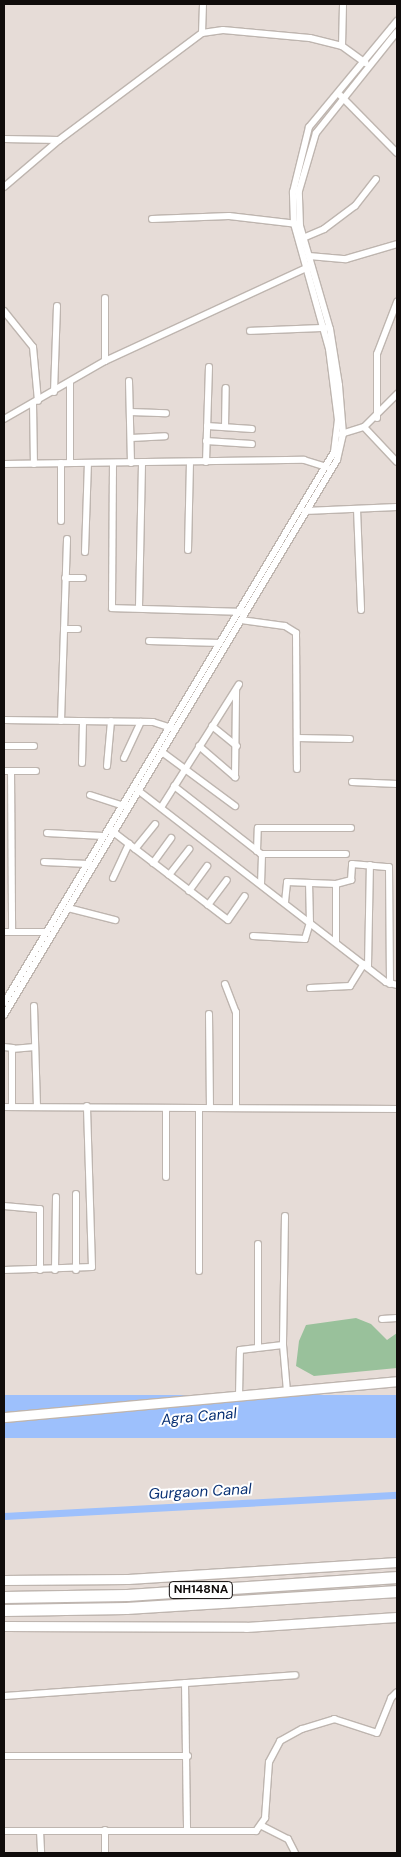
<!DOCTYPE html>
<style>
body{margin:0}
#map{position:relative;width:401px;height:1857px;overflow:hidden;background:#e6dcd7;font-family:"DM Sans",sans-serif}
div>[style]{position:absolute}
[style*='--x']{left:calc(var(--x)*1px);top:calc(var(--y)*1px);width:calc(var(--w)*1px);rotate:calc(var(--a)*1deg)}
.green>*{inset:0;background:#99c19b}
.water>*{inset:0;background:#9dc0fc;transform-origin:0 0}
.canal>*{height:7px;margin:-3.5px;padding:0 3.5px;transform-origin:3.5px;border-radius:3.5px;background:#9dc0fc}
.roads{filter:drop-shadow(1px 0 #beb5af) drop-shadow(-1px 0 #beb5af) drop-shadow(0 1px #beb5af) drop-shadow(0 -1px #beb5af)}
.street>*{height:6px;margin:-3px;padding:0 3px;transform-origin:3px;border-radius:3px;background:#fff}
.secondary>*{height:9px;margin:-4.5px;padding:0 4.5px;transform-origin:4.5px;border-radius:4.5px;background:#fff}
.highway>*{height:11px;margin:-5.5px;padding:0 5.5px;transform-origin:5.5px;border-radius:5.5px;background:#fff}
span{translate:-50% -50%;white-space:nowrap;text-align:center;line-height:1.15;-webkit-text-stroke:4px #fff;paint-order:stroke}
.shield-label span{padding:1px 4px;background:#fff;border:1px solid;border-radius:4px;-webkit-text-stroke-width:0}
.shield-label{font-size:12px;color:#100c0b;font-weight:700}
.water-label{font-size:15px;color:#093174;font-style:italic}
.frame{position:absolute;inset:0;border:5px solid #100c0b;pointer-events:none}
</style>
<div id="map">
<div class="green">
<div style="clip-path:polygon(356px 1318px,371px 1324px,387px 1340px,397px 1333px,397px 1368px,314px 1376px,296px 1366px,299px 1341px,306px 1325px)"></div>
</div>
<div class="water">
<div style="left:397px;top:1395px;width:43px;height:394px;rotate:90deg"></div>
</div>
<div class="canal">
<div style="--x:4;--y:1516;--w:394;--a:-3.1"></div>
</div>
<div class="roads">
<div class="street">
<div style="--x:202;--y:33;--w:29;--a:-88"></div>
<div style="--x:342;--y:46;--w:42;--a:-88.6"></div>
<div style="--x:340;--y:95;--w:81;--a:45.5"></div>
<div style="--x:4;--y:139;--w:55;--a:1"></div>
<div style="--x:4;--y:187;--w:72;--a:-40.5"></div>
<div style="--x:59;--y:140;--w:179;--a:-36.8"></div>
<div style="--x:202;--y:33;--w:21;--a:-8"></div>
<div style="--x:223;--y:30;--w:87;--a:5.3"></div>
<div style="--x:310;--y:38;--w:33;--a:14"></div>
<div style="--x:342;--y:46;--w:29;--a:36"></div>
<div style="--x:152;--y:219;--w:77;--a:-2.2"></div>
<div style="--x:229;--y:216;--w:69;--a:6.6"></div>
<div style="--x:303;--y:238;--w:23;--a:-23"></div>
<div style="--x:324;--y:229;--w:39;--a:-37"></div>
<div style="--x:355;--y:206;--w:34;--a:-52"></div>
<div style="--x:309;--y:256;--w:37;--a:5"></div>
<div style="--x:346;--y:259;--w:53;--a:-16.4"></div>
<div style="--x:4;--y:311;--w:46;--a:51.1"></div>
<div style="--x:33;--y:347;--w:54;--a:84.7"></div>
<div style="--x:250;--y:331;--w:75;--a:-2.3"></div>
<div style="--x:105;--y:361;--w:63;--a:-90"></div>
<div style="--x:129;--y:381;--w:82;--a:88.6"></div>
<div style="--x:54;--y:392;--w:86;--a:-88"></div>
<div style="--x:33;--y:403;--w:61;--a:89.1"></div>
<div style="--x:130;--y:412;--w:36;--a:2"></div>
<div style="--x:377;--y:418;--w:64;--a:-90"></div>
<div style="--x:377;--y:354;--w:56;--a:-69"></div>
<div style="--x:4;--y:419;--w:116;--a:-29.9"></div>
<div style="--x:105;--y:361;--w:227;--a:-24.8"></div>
<div style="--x:207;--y:426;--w:45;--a:3.8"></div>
<div style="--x:225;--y:427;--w:39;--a:-89"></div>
<div style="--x:364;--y:427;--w:47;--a:-45"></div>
<div style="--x:341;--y:434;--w:24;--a:-17"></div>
<div style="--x:364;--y:427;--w:48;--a:46.7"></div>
<div style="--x:131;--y:438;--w:34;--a:-3"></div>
<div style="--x:206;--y:441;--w:46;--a:3.7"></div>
<div style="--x:206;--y:462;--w:95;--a:-88.2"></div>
<div style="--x:61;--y:463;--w:58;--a:90"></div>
<div style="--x:70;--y:463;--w:81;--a:-90"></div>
<div style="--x:113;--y:463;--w:145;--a:90.4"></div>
<div style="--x:112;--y:608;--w:131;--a:1.7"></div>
<div style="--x:4;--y:464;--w:300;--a:-0.8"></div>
<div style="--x:304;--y:460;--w:24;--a:17"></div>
<div style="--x:357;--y:509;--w:101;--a:87.7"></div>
<div style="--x:305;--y:511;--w:92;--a:-2.5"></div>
<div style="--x:188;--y:550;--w:88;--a:-88.7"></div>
<div style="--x:85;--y:552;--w:89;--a:-88.1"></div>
<div style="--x:65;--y:578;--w:18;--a:0"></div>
<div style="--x:139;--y:607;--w:145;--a:-88.8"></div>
<div style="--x:241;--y:620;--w:44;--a:7.8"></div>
<div style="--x:285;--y:626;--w:13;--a:32"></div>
<div style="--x:296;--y:633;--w:136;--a:89.6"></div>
<div style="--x:64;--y:629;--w:14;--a:0"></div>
<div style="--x:149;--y:641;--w:71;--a:1.6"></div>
<div style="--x:4;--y:720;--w:149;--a:0.8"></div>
<div style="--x:153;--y:722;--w:19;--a:18"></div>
<div style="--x:61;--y:721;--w:182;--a:-88.1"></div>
<div style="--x:212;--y:726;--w:32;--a:39"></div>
<div style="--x:297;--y:738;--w:53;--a:1.1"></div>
<div style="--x:4;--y:746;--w:30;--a:0"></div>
<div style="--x:199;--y:746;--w:48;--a:40.7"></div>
<div style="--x:162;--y:752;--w:91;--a:36.5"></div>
<div style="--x:124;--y:758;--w:40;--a:-65"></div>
<div style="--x:82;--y:763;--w:42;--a:-88.6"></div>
<div style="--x:107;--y:766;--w:45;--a:-84.9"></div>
<div style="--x:4;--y:771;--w:32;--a:0"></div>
<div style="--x:11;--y:771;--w:161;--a:89.6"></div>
<div style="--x:235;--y:777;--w:87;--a:-89.3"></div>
<div style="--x:352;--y:782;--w:45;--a:2.5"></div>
<div style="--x:174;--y:786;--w:110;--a:38"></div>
<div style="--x:261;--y:854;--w:85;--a:0"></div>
<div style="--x:135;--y:788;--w:317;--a:37.7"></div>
<div style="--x:386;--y:982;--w:11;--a:15"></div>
<div style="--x:90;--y:795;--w:36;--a:18"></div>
<div style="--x:162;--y:806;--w:144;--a:-57.7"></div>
<div style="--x:112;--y:831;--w:146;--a:37.5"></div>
<div style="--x:228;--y:920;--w:29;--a:-55"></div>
<div style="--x:47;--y:833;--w:56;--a:3.1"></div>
<div style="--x:135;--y:849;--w:32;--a:-51"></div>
<div style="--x:257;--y:851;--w:23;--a:-88"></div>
<div style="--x:258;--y:828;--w:93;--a:0"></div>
<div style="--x:44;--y:862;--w:44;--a:2.6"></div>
<div style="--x:153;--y:863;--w:31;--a:-54"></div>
<div style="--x:169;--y:875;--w:33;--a:-52"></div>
<div style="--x:113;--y:878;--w:38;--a:-65"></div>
<div style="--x:261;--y:884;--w:30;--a:-88"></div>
<div style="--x:189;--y:891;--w:31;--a:-54"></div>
<div style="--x:285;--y:902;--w:20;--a:-84"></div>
<div style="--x:287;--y:882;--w:49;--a:2.3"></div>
<div style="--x:208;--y:905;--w:31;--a:-53"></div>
<div style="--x:68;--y:908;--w:49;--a:14.3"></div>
<div style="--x:4;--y:932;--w:42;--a:0"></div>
<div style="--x:253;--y:936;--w:52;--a:3.3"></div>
<div style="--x:305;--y:939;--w:17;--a:-73"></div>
<div style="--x:310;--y:923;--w:40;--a:-91.4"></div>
<div style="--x:336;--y:942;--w:58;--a:-90"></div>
<div style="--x:336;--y:884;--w:16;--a:-15"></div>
<div style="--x:351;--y:880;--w:16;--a:-86"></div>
<div style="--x:352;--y:864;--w:37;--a:5"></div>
<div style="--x:389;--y:867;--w:117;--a:89.5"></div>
<div style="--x:368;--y:966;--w:101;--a:-88.9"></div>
<div style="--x:225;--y:984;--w:30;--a:69"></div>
<div style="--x:236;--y:1012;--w:96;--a:90"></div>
<div style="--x:310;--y:988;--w:40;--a:-2.9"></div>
<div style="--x:350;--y:986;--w:26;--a:-58"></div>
<div style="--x:4;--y:1003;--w:642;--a:-59.08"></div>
<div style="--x:334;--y:452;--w:32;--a:-83"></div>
<div style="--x:338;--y:420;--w:72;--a:-97.2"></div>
<div style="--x:329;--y:349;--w:130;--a:-105.6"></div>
<div style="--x:294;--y:224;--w:32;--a:-92"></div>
<div style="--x:293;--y:192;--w:67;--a:-76.2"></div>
<div style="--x:309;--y:127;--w:138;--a:-50.3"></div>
<div style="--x:34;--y:1006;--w:100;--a:88.3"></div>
<div style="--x:209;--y:1014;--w:94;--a:89.4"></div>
<div style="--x:4;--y:1015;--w:647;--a:-59.04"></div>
<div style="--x:337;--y:460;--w:27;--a:-77"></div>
<div style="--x:343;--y:434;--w:49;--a:-94.7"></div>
<div style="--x:339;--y:385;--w:57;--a:-99.1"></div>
<div style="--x:330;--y:329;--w:107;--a:-106.2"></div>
<div style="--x:300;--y:226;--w:35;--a:-92"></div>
<div style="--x:299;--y:191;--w:60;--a:-73.7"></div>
<div style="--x:316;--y:133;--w:129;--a:-51.3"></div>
<div style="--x:4;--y:1047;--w:9;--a:6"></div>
<div style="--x:12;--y:1106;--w:57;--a:-90"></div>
<div style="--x:12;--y:1049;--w:23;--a:-5"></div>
<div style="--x:4;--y:1107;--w:393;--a:0.3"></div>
<div style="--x:199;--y:1108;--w:163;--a:90"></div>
<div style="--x:166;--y:1177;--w:69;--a:-90"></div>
<div style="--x:76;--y:1194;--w:76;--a:90"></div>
<div style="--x:4;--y:1206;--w:36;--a:5"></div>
<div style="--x:40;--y:1209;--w:61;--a:90"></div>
<div style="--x:285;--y:1216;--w:129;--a:90.9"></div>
<div style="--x:283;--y:1345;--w:47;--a:85.1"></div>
<div style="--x:4;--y:1270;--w:88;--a:-2"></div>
<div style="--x:92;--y:1267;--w:161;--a:-91.8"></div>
<div style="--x:55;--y:1270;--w:73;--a:-89.2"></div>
<div style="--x:382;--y:1319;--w:15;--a:-4"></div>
<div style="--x:258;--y:1346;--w:102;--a:-90"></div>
<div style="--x:239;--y:1396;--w:46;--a:-88.8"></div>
<div style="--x:240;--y:1350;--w:43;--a:-6.6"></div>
<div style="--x:185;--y:1683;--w:147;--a:89.2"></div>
<div style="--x:4;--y:1696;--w:292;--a:-4.1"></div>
<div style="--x:4;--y:1756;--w:184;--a:0"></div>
<div style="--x:262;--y:1826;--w:29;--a:27"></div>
<div style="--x:288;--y:1839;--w:16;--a:63"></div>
<div style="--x:105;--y:1830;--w:23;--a:90"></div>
<div style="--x:4;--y:1831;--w:252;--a:0"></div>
<div style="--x:256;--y:1831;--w:16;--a:-55"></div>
<div style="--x:265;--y:1818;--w:56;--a:-85.9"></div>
<div style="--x:269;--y:1762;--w:24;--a:-62"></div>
<div style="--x:280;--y:1741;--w:25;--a:-29"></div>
<div style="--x:302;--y:1729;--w:34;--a:-17"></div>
<div style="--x:334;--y:1719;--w:45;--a:18"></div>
<div style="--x:377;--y:1733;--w:38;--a:-68"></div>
<div style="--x:391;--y:1698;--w:8;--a:-45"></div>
<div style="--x:40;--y:1831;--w:22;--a:87"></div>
</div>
<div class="secondary">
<div style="--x:4;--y:1417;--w:395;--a:-5.2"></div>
<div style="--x:4;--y:1580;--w:124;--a:-0.5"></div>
<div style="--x:128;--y:1579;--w:270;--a:-3.6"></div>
<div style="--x:4;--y:1626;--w:242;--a:0.2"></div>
<div style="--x:246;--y:1627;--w:151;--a:-3.8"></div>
</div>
<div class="highway">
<div style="--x:4;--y:1597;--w:123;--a:-0.9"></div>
<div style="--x:127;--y:1595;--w:271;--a:-3.8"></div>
<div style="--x:4;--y:1610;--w:122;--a:-0.9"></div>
<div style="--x:126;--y:1608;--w:272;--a:-3.6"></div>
</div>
</div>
<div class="shield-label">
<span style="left:201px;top:1590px">NH148NA</span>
</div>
<div class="water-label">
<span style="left:199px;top:1417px;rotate:-5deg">Agra Canal</span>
<span style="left:200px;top:1492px;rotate:-3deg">Gurgaon Canal</span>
</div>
<div class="frame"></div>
</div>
